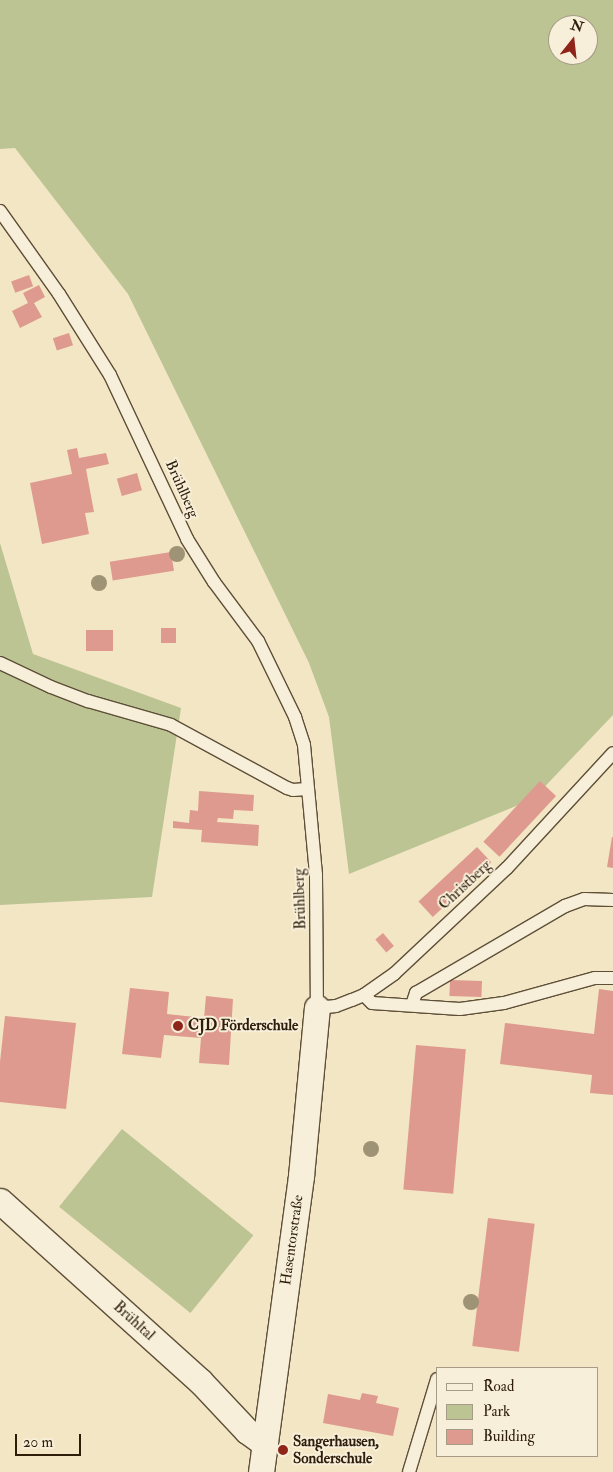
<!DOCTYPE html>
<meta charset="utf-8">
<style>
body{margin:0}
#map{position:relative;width:613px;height:1472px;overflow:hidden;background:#f3e6c4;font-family:"IM FELL Double Pica",serif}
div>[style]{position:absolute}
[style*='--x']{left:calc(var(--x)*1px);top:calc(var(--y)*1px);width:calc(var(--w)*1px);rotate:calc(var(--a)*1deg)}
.green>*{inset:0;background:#bcc493;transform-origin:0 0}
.building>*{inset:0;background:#de9a8e;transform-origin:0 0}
.roads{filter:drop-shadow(1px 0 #5e4f38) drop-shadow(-1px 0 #5e4f38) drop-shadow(0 1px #5e4f38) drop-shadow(0 -1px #5e4f38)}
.lane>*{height:12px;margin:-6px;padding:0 6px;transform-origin:6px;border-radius:6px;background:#f7efd9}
.street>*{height:25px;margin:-12.5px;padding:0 12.5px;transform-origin:12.5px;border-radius:12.5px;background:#f7efd9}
.trees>*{width:16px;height:16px;margin:-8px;border-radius:50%;background:#9e9374}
.dots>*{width:14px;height:14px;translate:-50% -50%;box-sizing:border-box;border:2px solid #f7efd9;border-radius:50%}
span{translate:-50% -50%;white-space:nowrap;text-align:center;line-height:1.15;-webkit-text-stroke:4px #f7efd9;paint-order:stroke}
.street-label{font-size:15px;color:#2d1d09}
.poi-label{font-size:15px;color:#2d1d09;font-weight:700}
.left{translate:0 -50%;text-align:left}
.legend{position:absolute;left:436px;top:1367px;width:162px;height:90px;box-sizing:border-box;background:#f7efd9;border:1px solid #a69b86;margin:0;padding:6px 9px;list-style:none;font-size:15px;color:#2d1d09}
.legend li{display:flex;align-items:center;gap:10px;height:25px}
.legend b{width:25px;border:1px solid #a69b86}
.north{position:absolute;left:548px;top:15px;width:50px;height:50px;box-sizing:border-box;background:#f7efd9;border:1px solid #a69b86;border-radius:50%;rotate:16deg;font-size:14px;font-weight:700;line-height:20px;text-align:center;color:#2d1d09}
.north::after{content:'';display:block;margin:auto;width:18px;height:22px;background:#8f2418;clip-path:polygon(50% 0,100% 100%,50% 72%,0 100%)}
.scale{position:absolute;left:15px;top:1434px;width:66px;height:22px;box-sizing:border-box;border:2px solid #2d1d09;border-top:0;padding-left:6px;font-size:15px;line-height:18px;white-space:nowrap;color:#2d1d09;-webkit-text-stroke:4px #f7efd9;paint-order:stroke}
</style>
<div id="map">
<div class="green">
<div style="clip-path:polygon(evenodd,0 0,613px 0,613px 715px,533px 799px,349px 874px,329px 717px,309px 663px,128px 294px,15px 148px,0 149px,0 0,558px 25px,588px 25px,588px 55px,558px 55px,558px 25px)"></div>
<div style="clip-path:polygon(0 543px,33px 654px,181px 708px,152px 897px,0 905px)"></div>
<div style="left:122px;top:1129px;width:169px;height:100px;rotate:39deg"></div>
</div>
<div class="building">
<div style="left:29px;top:275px;width:12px;height:19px;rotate:70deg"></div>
<div style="clip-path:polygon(39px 285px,45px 297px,34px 303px,42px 317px,20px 328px,12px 311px,28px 303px,23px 293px)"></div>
<div style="left:69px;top:333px;width:13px;height:17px;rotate:72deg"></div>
<div style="clip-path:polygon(77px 448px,79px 458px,106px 453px,109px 464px,86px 469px,94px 512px,85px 513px,89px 534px,42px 544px,30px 483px,72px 474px,67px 450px)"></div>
<div style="left:137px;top:473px;width:18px;height:21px;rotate:74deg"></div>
<div style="left:171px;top:552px;width:19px;height:62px;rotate:81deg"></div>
<div style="left:161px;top:628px;width:15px;height:15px"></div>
<div style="left:86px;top:630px;width:27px;height:21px"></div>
<div style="left:540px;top:781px;width:22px;height:83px;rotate:43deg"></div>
<div style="clip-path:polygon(199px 791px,254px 795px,253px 811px,234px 810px,233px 819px,218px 818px,217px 822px,259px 825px,258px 846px,201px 842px,202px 830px,173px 828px,173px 821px,189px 823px,190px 810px,198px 811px)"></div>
<div style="clip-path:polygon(612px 837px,613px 837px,613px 868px,607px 867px)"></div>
<div style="left:477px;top:847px;width:21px;height:80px;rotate:47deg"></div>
<div style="left:383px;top:933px;width:17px;height:10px;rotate:50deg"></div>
<div style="left:450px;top:980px;width:32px;height:16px;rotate:2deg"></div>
<div style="clip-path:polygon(130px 988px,169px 992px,167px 1014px,204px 1018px,206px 996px,233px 999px,229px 1065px,199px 1063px,201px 1038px,164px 1035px,161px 1058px,122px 1054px)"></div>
<div style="clip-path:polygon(599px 989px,613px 991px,613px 1095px,590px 1093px,592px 1075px,500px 1064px,505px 1023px,594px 1034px)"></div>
<div style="clip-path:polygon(5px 1016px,76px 1023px,66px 1109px,0 1102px,0 1062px)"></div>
<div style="left:416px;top:1045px;width:50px;height:145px;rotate:5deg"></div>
<div style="left:488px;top:1218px;width:47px;height:129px;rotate:7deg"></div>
<div style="clip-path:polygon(362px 1393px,378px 1396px,376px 1403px,399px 1408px,393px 1436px,323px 1423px,328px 1394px,360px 1400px)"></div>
</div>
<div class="roads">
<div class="lane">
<div style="--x:0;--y:211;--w:102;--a:54.6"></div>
<div style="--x:59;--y:294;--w:96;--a:57.8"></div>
<div style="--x:110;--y:375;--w:181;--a:64.8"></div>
<div style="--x:187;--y:539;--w:51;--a:57.9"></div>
<div style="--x:214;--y:582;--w:74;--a:53.3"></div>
<div style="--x:258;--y:641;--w:85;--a:64"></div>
<div style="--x:295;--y:717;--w:29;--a:72"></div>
<div style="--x:304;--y:745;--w:131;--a:84.7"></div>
<div style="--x:316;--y:875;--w:133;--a:89.6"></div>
<div style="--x:317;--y:1008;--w:19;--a:-6"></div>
<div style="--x:336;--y:1006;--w:17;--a:-21"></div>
<div style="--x:352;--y:1000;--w:13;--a:-23"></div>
<div style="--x:364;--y:995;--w:37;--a:-35"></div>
<div style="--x:394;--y:974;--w:155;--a:-43.2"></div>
<div style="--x:507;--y:868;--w:156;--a:-47.3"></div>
<div style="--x:0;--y:663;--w:56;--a:25.2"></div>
<div style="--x:51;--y:687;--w:40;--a:21"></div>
<div style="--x:88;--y:701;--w:86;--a:16.1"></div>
<div style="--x:171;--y:725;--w:132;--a:28.5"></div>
<div style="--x:287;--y:788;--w:6;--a:18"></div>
<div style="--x:293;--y:790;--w:14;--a:-4"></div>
<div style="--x:364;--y:995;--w:11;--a:45"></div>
<div style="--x:372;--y:1003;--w:88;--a:3.9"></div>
<div style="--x:460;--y:1009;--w:44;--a:-7.8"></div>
<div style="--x:504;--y:1003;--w:94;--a:-15.4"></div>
<div style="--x:595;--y:978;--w:18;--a:0"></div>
<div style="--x:412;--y:1005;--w:13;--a:-72"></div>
<div style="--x:416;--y:993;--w:173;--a:-30.3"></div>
<div style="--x:565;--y:906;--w:20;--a:-20"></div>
<div style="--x:584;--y:899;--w:29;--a:2"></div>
<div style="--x:409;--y:1472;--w:97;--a:-73.2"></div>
</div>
<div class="street">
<div style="--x:0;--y:1201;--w:269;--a:42"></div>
<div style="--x:200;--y:1381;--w:69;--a:46.8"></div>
<div style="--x:247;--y:1431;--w:22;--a:36"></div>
<div style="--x:261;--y:1472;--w:299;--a:-82.3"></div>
<div style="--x:301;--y:1176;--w:169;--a:-84.6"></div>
</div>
</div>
<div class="trees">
<div style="left:177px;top:554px"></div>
<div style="left:99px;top:583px"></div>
<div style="left:371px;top:1149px"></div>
<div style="left:471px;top:1302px"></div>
</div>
<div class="dots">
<div style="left:178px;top:1026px;background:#8f2418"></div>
<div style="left:283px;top:1450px;background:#8f2418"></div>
</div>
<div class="street-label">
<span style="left:182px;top:489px;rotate:66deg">Brühlberg</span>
<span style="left:465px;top:885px;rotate:-43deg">Christberg</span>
<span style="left:300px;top:899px;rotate:-92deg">Brühlberg</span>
<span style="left:292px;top:1240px;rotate:-82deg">Hasentorstraße</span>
<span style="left:134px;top:1321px;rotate:42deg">Brühltal</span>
</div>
<div class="poi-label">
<span class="left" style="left:188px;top:1026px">CJD Förderschule</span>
<span class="left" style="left:293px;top:1450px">Sangerhausen,<br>Sonderschule</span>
</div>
<ul class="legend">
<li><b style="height:6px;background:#f7efd9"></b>Road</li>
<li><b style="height:14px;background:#bcc493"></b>Park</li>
<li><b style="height:14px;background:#de9a8e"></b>Building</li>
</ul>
<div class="north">N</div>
<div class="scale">20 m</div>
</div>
